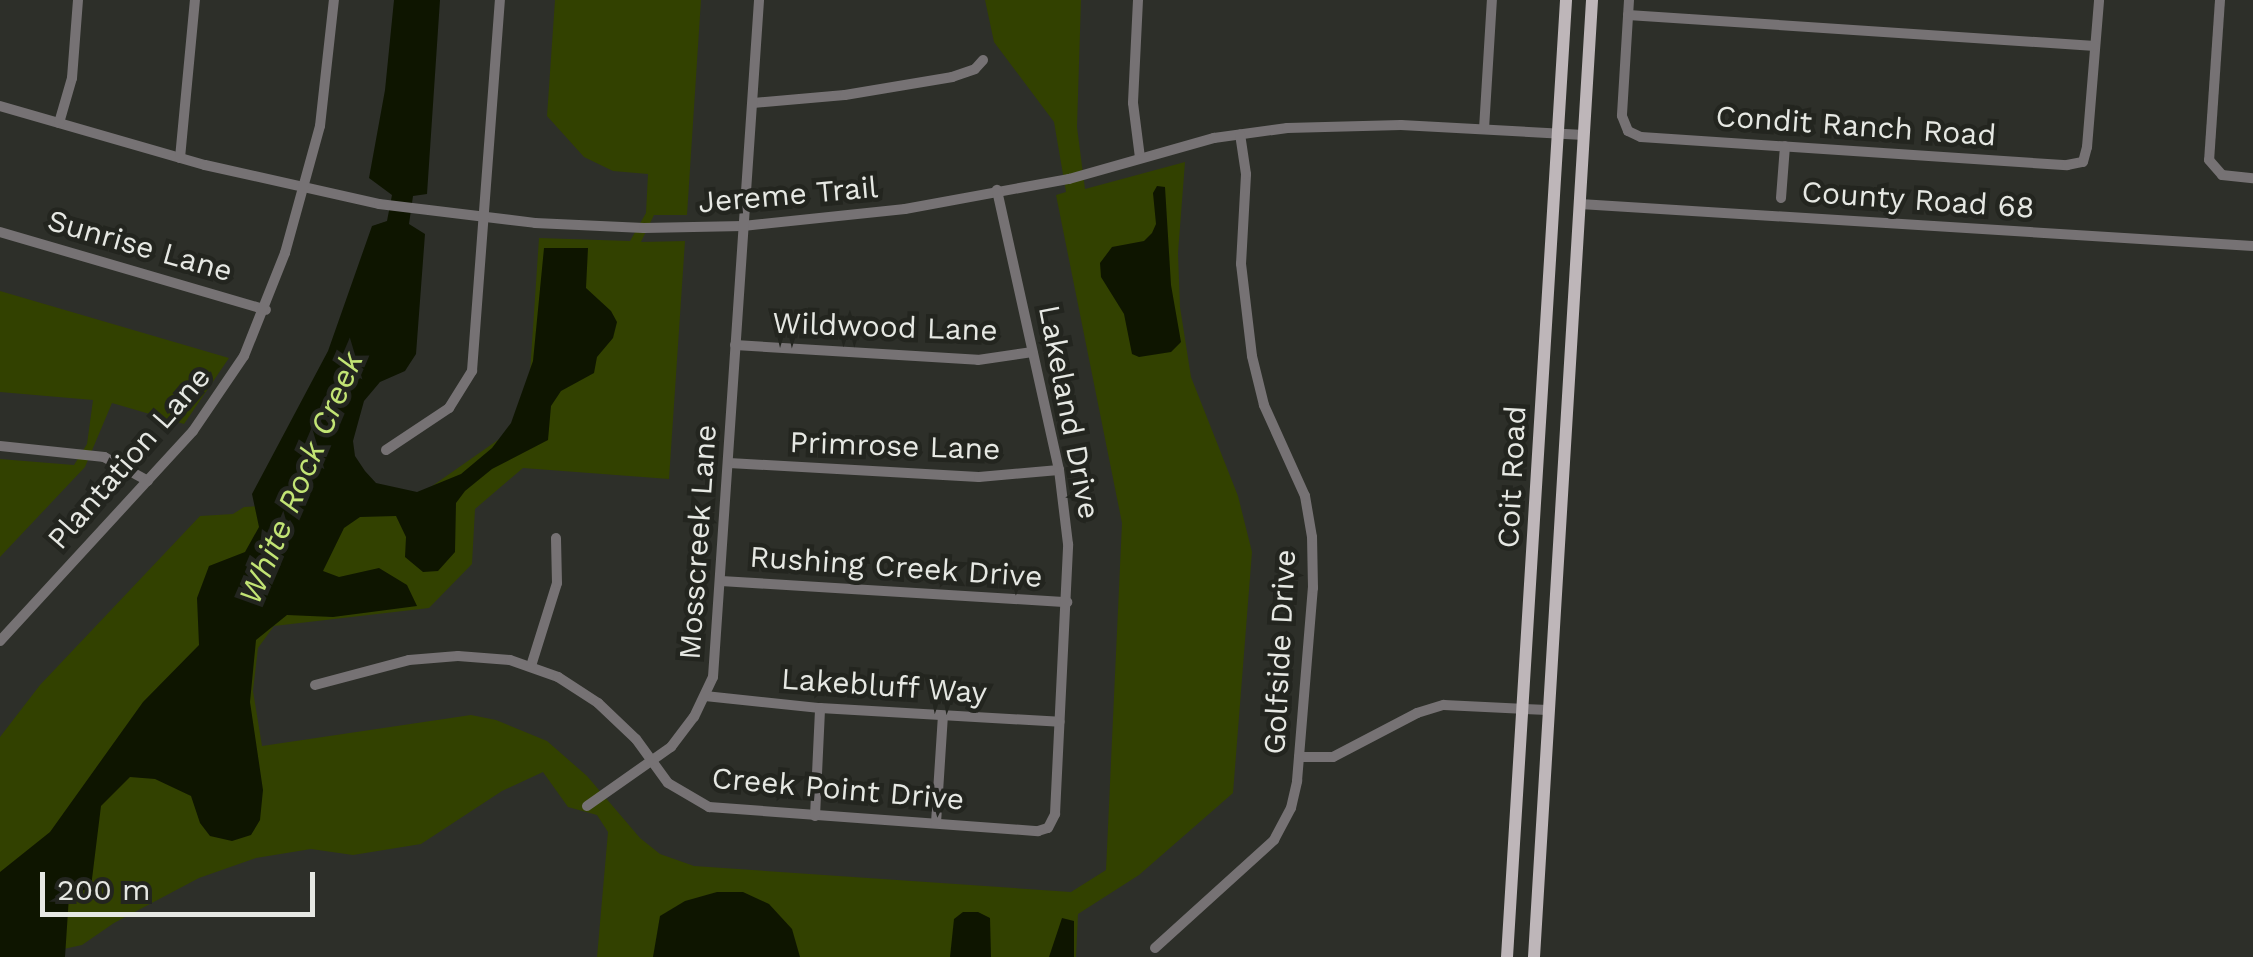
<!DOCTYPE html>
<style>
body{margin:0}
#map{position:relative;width:2253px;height:957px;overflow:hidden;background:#2d2f29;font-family:"Work Sans",sans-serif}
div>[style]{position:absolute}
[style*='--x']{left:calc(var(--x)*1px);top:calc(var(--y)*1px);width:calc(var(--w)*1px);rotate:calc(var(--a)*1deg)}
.green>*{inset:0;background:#324100}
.water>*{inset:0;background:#0e1500}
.minor>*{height:10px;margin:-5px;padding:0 5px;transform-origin:5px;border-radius:5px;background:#767274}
.major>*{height:12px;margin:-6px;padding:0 6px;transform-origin:6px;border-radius:6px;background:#beb6b9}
span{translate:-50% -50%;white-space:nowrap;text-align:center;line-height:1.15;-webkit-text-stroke:9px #23251f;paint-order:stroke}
.street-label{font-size:30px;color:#e6e8e3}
.water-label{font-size:32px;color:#c2e474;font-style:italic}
.scale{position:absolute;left:40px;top:872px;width:275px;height:45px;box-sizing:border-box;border:5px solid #e6e8e3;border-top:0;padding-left:12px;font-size:30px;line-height:35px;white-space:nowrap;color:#e6e8e3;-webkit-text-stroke:8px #23251f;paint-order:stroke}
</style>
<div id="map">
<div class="green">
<div style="clip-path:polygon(555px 0,701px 0,687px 215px,654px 215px,641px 242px,685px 241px,669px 479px,523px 468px,475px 509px,472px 564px,429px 608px,274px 626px,258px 648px,253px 691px,262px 746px,471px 715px,496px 720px,547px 741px,587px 776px,640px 838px,660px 854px,694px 866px,1071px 892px,1106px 870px,1122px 523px,1056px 195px,1066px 192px,1054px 122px,994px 42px,985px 0,1081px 0,1077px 127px,1085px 189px,1185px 162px,1178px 253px,1180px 307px,1191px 377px,1238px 496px,1252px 552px,1233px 793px,1139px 875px,1078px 914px,1076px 957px,597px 957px,608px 832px,597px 815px,568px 807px,543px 772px,502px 791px,421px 844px,353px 855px,311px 849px,256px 858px,199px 878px,114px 923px,82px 945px,27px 957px,0 957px,0 737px,40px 685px,200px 516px,233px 514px,244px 507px,415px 498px,518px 426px,529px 388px,539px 238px,630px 241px,646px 213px,648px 174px,613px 171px,584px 157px,547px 116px)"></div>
<div style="clip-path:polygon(0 291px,229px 358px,184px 424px,112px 403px,85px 467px,0 557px,0 459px,74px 465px,87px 444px,93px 400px,0 392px)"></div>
</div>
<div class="water">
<div style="clip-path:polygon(394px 0,440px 0,427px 194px,413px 196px,409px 224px,425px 234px,416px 354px,405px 371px,380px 382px,364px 401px,353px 441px,355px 456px,365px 471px,376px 483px,417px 492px,461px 474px,492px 448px,511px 423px,533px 361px,544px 248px,588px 248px,586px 288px,611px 311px,617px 322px,613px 338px,597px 357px,594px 373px,561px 391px,551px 406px,548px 440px,492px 469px,465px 491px,456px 503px,455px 552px,438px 571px,423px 572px,405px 557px,406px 537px,396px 516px,360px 517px,344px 528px,323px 571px,339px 577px,379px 568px,407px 585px,417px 606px,333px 617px,287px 615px,256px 640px,250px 702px,263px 790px,260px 820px,251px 835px,232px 841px,210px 836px,200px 823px,191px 796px,155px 779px,130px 777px,101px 806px,91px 887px,69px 896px,65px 957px,0 957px,0 872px,50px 832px,143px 702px,199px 645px,197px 598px,209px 566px,245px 552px,259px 527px,252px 494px,328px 351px,372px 226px,387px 221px,392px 195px,369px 178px,385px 90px)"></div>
<div style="clip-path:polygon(1157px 186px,1165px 187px,1171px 285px,1181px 342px,1171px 352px,1139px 357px,1132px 354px,1124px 314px,1101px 277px,1100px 263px,1112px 247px,1144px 241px,1152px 233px,1156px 224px,1153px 193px)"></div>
<div style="clip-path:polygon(717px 892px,743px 892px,769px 904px,792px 929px,800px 957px,653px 957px,660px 916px,685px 901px)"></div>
<div style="clip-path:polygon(963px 912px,978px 912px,990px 918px,991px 957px,950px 957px,954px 919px)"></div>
<div style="clip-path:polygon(1062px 918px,1074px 921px,1074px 957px,1049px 957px)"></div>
</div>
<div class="minor">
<div style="--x:1138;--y:0;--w:103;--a:92.8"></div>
<div style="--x:1133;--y:103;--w:55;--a:82.7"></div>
<div style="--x:1629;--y:0;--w:116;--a:93.5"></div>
<div style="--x:1622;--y:116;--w:16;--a:68"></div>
<div style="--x:1628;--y:131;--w:14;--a:25"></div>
<div style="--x:1641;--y:137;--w:427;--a:3.8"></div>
<div style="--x:2067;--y:165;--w:16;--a:-11"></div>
<div style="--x:2083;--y:162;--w:16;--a:-75"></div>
<div style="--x:2087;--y:147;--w:147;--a:-85.3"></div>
<div style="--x:2220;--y:0;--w:160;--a:93.9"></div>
<div style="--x:2209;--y:160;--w:20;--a:49"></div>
<div style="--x:2222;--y:175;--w:31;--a:6"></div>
<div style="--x:1628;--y:15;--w:468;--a:3.8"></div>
<div style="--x:753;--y:103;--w:92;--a:-5"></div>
<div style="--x:845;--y:95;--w:109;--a:-9.5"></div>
<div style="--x:952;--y:77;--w:24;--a:-19"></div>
<div style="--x:975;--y:69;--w:12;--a:-48"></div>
<div style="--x:0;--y:106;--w:213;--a:16.1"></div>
<div style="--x:205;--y:165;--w:178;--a:12.6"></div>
<div style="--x:379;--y:204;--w:157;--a:6.9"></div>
<div style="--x:535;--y:223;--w:109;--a:2.6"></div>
<div style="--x:644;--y:228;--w:99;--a:-1.2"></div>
<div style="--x:743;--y:226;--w:163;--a:-6"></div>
<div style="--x:905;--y:209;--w:167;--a:-10.4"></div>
<div style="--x:1069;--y:179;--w:151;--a:-15.8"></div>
<div style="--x:1214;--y:138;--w:74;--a:-7.8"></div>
<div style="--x:1287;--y:128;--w:114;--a:-1.5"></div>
<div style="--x:1401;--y:125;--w:183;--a:3.1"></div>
<div style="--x:59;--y:123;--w:47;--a:-73.9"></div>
<div style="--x:72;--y:78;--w:78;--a:-85.6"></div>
<div style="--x:1484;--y:129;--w:129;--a:-86.5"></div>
<div style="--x:180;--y:158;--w:159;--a:-84.6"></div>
<div style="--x:1781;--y:198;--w:52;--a:-85.6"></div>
<div style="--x:1580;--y:204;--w:674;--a:3.57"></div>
<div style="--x:0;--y:232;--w:277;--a:16.3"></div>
<div style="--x:735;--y:345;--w:243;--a:3.5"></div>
<div style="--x:978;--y:360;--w:55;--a:-8.4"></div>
<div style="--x:0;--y:446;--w:105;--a:6"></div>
<div style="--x:104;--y:457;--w:50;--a:28.6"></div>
<div style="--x:386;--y:450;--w:76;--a:-33.7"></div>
<div style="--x:449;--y:408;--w:44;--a:-58.1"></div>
<div style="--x:472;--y:371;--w:372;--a:-85.7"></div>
<div style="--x:729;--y:463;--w:250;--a:3.2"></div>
<div style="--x:979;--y:477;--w:80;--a:-5"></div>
<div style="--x:721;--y:581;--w:347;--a:3.5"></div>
<div style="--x:0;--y:641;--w:285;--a:-47.4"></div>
<div style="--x:193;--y:431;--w:91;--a:-55.8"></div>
<div style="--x:244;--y:356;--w:111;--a:-68.3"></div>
<div style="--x:285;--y:253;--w:132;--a:-74.6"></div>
<div style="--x:320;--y:126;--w:127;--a:-83.7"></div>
<div style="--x:531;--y:666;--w:87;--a:-72.6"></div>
<div style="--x:557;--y:583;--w:45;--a:-91.3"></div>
<div style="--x:315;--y:685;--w:97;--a:-14.9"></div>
<div style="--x:409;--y:660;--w:49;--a:-4.7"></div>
<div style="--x:458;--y:656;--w:52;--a:4.4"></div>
<div style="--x:510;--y:660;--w:51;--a:19.5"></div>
<div style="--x:558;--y:677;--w:48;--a:33"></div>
<div style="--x:598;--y:703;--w:52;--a:43.5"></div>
<div style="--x:636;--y:739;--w:54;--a:54"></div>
<div style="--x:668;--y:783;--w:48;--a:30.3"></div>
<div style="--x:709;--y:807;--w:330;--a:4.2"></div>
<div style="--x:1038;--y:831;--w:10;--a:-17"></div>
<div style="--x:1048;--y:828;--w:16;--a:-63"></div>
<div style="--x:1055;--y:814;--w:270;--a:-87.2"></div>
<div style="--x:1068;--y:544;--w:75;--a:-96.9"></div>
<div style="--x:1059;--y:470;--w:287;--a:-102.5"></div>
<div style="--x:705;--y:696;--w:116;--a:6"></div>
<div style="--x:820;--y:708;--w:240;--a:3.3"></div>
<div style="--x:1299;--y:757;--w:34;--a:0"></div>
<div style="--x:1333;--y:757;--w:95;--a:-27.6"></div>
<div style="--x:1417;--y:713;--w:28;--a:-17"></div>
<div style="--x:1444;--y:705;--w:104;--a:2.8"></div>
<div style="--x:587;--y:806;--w:103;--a:-35.1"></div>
<div style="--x:671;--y:747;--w:38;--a:-53"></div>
<div style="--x:694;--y:717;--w:44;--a:-64.6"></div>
<div style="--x:713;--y:677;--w:679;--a:-86.11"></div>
<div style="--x:815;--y:816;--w:108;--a:-87.3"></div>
<div style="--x:936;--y:823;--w:107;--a:-86.3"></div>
<div style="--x:1155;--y:948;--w:161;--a:-42.2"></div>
<div style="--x:1274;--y:840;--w:36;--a:-62"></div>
<div style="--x:1291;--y:808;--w:28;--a:-77"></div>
<div style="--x:1297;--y:781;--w:194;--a:-85.3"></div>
<div style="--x:1313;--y:588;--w:51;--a:-91.1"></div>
<div style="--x:1312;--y:537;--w:42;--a:-99.7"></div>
<div style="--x:1305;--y:496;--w:100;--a:-114.3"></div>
<div style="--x:1264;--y:405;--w:50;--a:-103.8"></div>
<div style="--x:1252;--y:356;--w:93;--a:-96.8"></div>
<div style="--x:1241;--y:264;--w:90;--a:-86.8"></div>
<div style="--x:1246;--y:174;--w:40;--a:-98.5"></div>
</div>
<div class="major">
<div style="--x:1507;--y:957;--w:959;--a:-86.47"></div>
<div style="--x:1534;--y:957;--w:959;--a:-86.53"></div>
</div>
<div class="street-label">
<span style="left:1856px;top:126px;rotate:4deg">Condit Ranch Road</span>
<span style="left:788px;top:195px;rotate:-5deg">Jereme Trail</span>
<span style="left:1918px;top:200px;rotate:4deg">County Road 68</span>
<span style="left:140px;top:246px;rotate:16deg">Sunrise Lane</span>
<span style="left:885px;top:327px;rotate:2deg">Wildwood Lane</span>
<span style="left:1069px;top:412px;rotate:79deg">Lakeland Drive</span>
<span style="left:895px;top:446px;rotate:2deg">Primrose Lane</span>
<span style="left:129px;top:458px;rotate:-49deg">Plantation Lane</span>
<span style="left:1512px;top:477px;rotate:-87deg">Coit Road</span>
<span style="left:698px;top:542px;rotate:-86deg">Mosscreek Lane</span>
<span style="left:896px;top:567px;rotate:4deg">Rushing Creek Drive</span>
<span style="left:1280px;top:652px;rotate:-87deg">Golfside Drive</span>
<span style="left:884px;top:686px;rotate:4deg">Lakebluff Way</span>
<span style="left:838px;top:789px;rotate:5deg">Creek Point Drive</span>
</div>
<div class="water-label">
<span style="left:301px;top:478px;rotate:-67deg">White Rock Creek</span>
</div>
<div class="scale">200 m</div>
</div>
